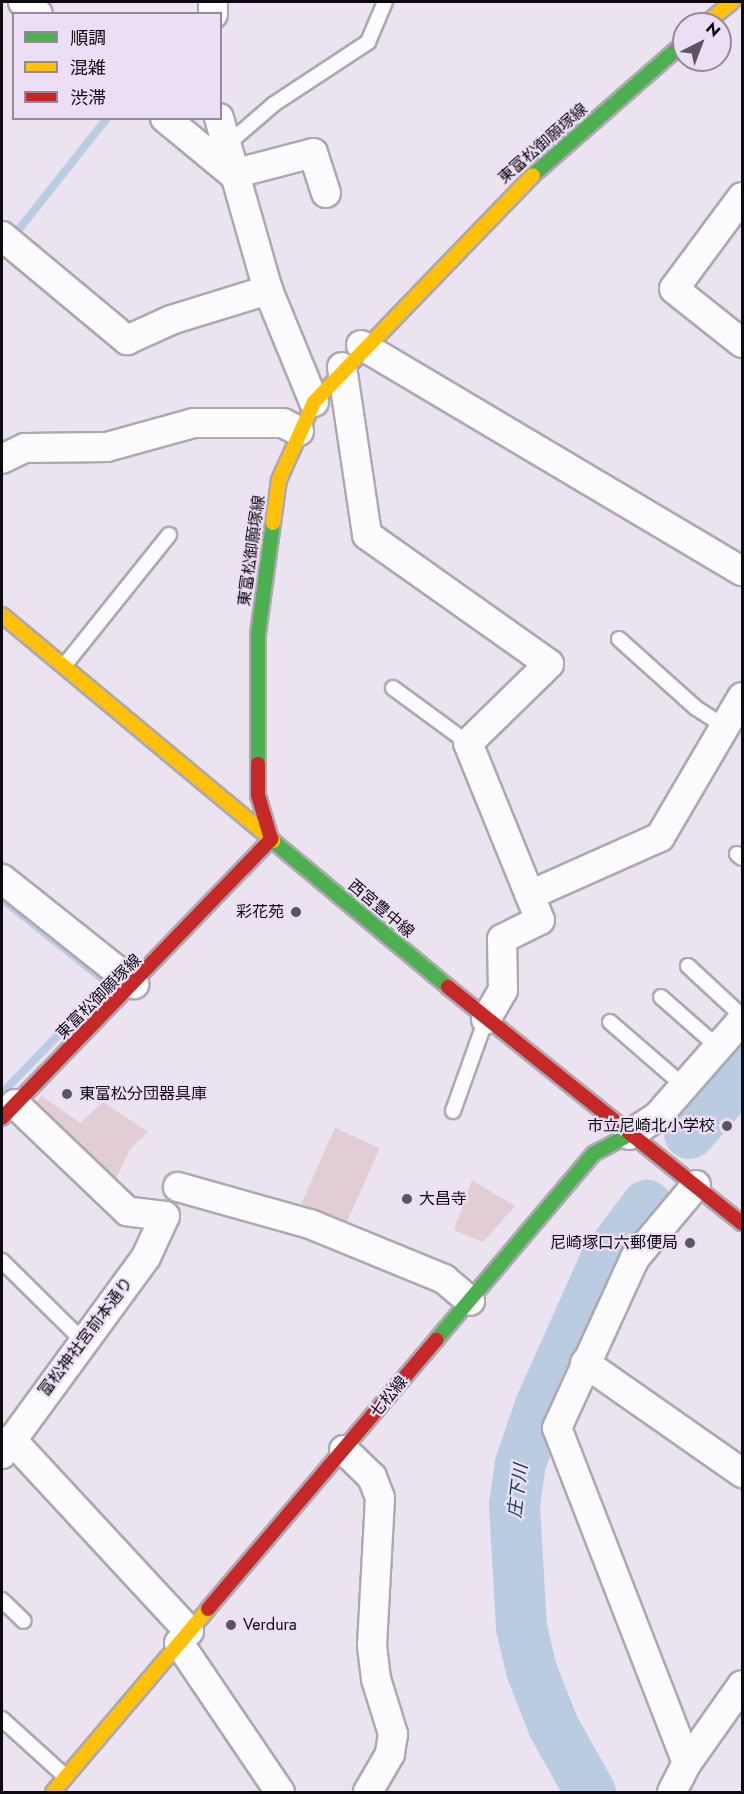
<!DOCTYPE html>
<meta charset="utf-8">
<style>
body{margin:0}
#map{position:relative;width:744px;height:1794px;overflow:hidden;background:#ebe4f0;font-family:Jost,"Noto Sans JP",sans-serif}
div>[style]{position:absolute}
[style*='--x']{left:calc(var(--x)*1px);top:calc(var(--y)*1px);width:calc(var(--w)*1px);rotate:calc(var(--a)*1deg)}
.green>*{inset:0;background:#e3cdd4;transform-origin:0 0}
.stream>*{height:8px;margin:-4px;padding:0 4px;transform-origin:4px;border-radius:4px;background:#bacce1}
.river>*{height:51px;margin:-25.5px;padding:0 25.5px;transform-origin:25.5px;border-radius:25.5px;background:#bacce1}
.roads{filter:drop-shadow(2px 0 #ada8b1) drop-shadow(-2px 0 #ada8b1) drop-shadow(0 2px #ada8b1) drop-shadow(0 -2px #ada8b1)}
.lane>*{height:14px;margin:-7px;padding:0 7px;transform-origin:7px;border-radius:7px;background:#fcfbfd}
.street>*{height:28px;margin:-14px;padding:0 14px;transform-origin:14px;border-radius:14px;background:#fcfbfd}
.fast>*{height:14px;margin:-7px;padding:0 7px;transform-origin:7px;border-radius:7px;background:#4caf50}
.slow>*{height:14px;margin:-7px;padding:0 7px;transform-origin:7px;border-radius:7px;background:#ffc107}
.jam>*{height:14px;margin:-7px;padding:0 7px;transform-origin:7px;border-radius:7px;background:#c62828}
.dots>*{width:16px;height:16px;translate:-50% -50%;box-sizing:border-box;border:3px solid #ecdff5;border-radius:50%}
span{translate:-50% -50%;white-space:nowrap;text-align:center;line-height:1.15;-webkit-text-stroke:4.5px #ecdff5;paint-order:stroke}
.street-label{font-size:16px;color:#0d0910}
.poi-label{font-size:16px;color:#0d0910}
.right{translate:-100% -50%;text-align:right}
.left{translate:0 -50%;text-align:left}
.water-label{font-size:18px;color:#0e3c5f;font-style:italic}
.frame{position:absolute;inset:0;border:3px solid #0d0910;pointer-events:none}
.legend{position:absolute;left:12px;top:12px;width:210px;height:108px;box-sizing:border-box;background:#ecdff5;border:2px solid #938999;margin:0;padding:8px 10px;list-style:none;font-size:18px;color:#0d0910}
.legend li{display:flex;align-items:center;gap:12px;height:30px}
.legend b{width:30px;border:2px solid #938999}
.north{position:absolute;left:672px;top:12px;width:60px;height:60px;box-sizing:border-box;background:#ecdff5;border:2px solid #938999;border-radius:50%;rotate:42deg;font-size:16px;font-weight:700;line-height:24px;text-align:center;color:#0d0910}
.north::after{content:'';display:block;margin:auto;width:21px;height:27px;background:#5b565e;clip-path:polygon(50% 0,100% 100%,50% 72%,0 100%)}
</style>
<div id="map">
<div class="green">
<div style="clip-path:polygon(42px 1096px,80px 1123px,103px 1102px,148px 1132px,130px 1149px,114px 1183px,32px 1107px)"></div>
<div style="left:335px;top:1128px;width:49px;height:83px;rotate:24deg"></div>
<div style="clip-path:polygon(472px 1180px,515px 1206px,483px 1242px,454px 1230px)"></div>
</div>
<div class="stream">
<div style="--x:16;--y:233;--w:147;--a:-51.6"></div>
<div style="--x:2;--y:899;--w:133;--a:38.6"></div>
<div style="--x:2;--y:1093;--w:105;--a:-45.8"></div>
</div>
<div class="river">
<div style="--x:689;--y:1133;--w:81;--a:-49"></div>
<div style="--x:590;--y:1792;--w:76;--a:-119.3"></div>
<div style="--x:553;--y:1726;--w:60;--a:-111.4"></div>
<div style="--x:531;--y:1670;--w:44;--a:-103.1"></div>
<div style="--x:521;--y:1627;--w:123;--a:-93.3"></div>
<div style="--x:514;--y:1504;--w:41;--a:-81.7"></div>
<div style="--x:520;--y:1463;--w:61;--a:-71"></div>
<div style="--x:540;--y:1405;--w:159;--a:-65.9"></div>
<div style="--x:605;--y:1260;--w:69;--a:-53.3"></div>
</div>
<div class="roads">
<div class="lane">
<div style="--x:224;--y:138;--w:13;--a:-9"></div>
<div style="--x:237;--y:136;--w:49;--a:-40.9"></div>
<div style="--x:274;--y:104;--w:113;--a:-33.4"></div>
<div style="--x:368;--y:42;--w:43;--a:-67"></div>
<div style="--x:619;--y:639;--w:103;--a:41.9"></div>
<div style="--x:696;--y:708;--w:35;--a:33"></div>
<div style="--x:64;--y:666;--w:168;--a:-51.3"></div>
<div style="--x:393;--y:688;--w:93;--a:36.3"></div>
<div style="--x:737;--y:854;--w:6;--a:39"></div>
<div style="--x:688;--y:966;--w:74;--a:42.8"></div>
<div style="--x:661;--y:997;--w:76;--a:41.3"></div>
<div style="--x:610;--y:1022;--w:98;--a:40.9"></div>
<div style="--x:453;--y:1111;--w:98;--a:-70.3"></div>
<div style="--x:2;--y:1261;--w:114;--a:44.6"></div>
<div style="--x:2;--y:1600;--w:30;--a:44"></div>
<div style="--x:2;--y:1719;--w:86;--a:42.2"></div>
</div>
<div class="street">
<div style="--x:23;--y:2;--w:19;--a:39"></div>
<div style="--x:213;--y:2;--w:12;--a:90"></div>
<div style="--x:165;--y:118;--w:88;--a:39.5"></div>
<div style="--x:233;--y:174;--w:83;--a:-14.7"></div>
<div style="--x:313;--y:153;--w:42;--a:72"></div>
<div style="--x:219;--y:118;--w:179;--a:74.1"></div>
<div style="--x:268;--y:290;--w:121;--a:67.7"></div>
<div style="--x:742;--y:197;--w:114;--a:126.5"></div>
<div style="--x:674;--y:289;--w:87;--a:38.5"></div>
<div style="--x:2;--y:236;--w:163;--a:39.8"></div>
<div style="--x:127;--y:340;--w:48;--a:-24.4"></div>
<div style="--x:171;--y:320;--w:102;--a:-17.2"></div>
<div style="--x:361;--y:345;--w:443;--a:30.7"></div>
<div style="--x:342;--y:367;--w:170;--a:81.5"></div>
<div style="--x:367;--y:535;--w:223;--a:35.3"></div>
<div style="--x:549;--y:664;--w:113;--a:135.7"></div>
<div style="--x:468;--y:743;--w:191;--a:67.9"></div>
<div style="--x:540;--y:920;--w:42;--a:153.4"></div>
<div style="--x:502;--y:939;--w:51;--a:88.9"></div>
<div style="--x:503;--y:990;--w:34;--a:120"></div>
<div style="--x:2;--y:459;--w:25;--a:-26"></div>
<div style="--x:25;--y:448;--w:82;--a:-0.7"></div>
<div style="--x:107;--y:447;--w:90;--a:-15.4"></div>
<div style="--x:194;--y:423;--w:89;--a:0"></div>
<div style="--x:283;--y:423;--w:18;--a:27"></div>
<div style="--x:2;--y:879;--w:169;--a:38.5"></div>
<div style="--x:530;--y:895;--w:142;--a:-24"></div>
<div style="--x:660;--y:837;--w:162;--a:-59.6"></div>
<div style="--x:629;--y:1135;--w:33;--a:-33"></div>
<div style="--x:657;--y:1117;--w:129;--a:-48.8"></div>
<div style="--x:178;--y:1187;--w:137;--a:15.7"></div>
<div style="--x:310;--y:1224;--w:145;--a:22.3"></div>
<div style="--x:444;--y:1279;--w:34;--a:40"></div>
<div style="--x:585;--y:1363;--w:192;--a:35"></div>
<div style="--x:11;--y:1439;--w:262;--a:47.2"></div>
<div style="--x:344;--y:1450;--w:39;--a:44"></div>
<div style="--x:372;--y:1477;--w:22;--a:69"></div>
<div style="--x:380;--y:1498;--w:148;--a:93.1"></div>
<div style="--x:372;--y:1646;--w:33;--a:83"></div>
<div style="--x:376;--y:1679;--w:58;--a:72.8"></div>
<div style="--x:393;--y:1734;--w:20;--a:99"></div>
<div style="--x:390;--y:1754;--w:44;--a:120.1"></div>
<div style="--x:2;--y:1454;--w:244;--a:-53.8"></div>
<div style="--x:146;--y:1257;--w:45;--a:-65.1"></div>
<div style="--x:165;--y:1216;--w:38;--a:-173"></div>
<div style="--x:127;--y:1211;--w:155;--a:-136.3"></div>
<div style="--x:179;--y:1643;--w:180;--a:55.9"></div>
<div style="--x:687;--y:1763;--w:95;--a:-54.8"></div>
<div style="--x:672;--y:1792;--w:33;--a:-63"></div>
<div style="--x:687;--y:1763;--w:359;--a:-111.2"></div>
<div style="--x:557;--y:1428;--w:187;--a:-65.4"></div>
<div style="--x:635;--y:1258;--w:95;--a:-50.1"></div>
</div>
<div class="fast">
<div style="--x:533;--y:175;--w:201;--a:-41.2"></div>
<div style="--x:258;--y:764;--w:130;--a:-90"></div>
<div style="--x:258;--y:634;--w:112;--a:-82.3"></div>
<div style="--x:273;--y:841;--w:228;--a:39.8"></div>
<div style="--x:436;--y:1340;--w:243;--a:-49.8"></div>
<div style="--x:593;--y:1154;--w:41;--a:-27.8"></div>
</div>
<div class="slow">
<div style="--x:705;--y:24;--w:35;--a:-39"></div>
<div style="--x:273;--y:523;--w:43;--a:-82.1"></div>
<div style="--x:279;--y:480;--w:85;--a:-65.8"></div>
<div style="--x:314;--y:402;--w:315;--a:-46"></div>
<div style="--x:2;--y:615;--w:353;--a:39.8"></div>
<div style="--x:53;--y:1792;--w:240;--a:-49.7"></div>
</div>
<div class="jam">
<div style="--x:448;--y:987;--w:377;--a:38.8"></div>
<div style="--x:2;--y:1118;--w:388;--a:-46"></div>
<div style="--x:271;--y:839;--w:46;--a:-106.5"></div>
<div style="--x:258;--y:795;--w:31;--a:-90"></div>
<div style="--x:208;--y:1609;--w:353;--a:-49.7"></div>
</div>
</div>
<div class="dots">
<div style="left:296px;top:912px;background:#5b565e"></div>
<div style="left:67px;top:1094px;background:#5b565e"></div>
<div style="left:727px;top:1126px;background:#5b565e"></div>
<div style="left:407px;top:1199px;background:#5b565e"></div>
<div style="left:690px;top:1243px;background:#5b565e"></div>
<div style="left:231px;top:1625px;background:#5b565e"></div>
</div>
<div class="street-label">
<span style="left:543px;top:144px;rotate:-41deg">東富松御願塚線</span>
<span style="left:252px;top:551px;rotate:-82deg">東富松御願塚線</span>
<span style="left:381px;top:909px;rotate:40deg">西宮豊中線</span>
<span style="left:99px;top:997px;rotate:-45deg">東富松御願塚線</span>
<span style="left:86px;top:1337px;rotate:-53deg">富松神社宮前本通り</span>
<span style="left:389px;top:1397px;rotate:-50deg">七松線</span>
</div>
<div class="poi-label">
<span class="right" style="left:284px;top:912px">彩花苑</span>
<span class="left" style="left:79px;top:1094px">東富松分団器具庫</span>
<span class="right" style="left:715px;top:1126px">市立尼崎北小学校</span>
<span class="left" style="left:419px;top:1199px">大昌寺</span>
<span class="right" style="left:678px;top:1243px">尼崎塚口六郵便局</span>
<span class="left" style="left:243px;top:1625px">Verdura</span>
</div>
<div class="water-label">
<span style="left:518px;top:1491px;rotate:-83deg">庄下川</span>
</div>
<div class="frame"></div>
<ul class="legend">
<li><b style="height:8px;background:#4caf50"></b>順調</li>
<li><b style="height:8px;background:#ffc107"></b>混雑</li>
<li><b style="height:8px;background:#c62828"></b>渋滞</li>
</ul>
<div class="north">N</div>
</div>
